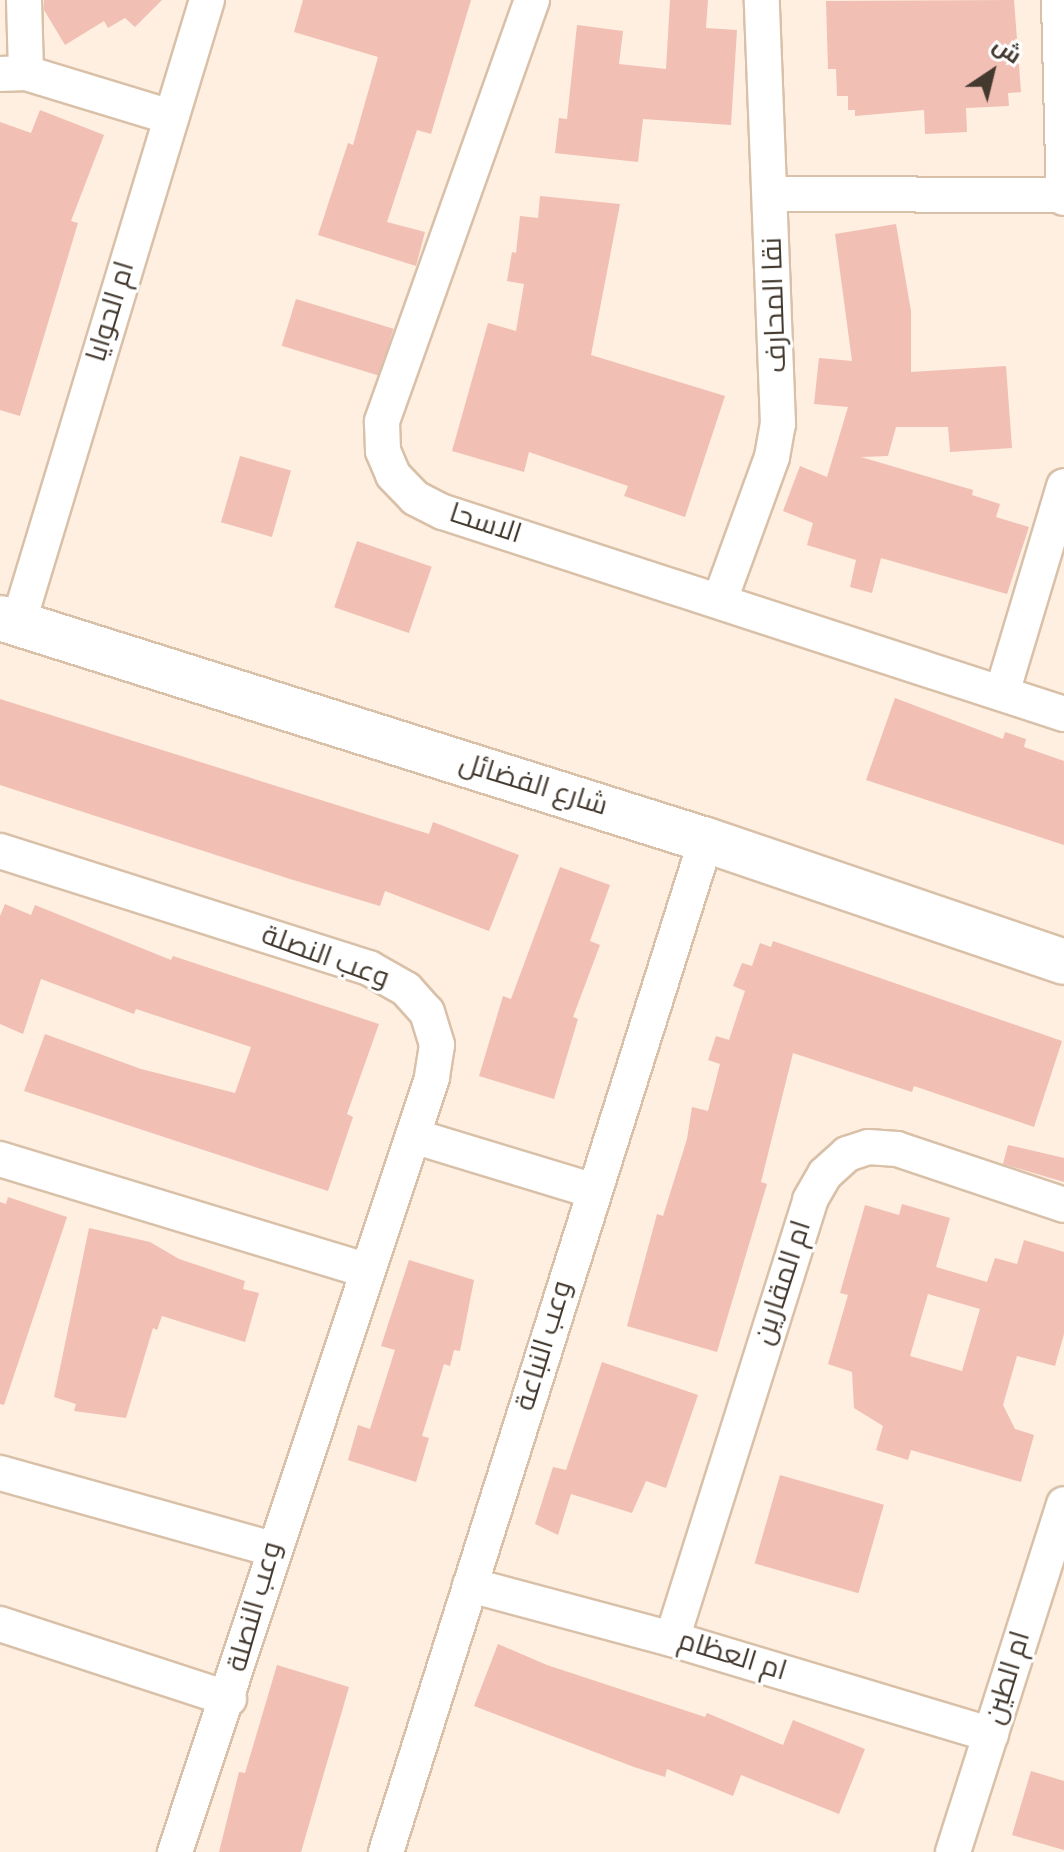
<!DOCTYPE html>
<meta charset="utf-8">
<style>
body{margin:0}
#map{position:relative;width:1064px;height:1852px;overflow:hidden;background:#feefe0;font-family:Overpass,Cairo,sans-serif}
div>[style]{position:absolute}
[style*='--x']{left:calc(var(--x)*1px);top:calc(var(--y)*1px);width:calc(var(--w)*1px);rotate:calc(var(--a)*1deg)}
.building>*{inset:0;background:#f1bfb3;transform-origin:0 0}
.roads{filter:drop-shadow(2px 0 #d9c0a8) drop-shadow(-2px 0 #d9c0a8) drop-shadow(0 2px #d9c0a8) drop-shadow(0 -2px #d9c0a8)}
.street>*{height:34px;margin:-17px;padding:0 17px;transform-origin:17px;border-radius:17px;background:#fff}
.secondary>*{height:44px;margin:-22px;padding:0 22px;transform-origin:22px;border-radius:22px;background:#fff}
span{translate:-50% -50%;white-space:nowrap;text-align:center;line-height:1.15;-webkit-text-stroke:6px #fff;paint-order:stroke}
.street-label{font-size:28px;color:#43392f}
.north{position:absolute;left:952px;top:32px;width:80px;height:80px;-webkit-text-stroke:6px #fff;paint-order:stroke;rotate:35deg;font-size:22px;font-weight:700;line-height:32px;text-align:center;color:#43392f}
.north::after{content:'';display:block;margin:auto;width:28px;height:36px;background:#43392f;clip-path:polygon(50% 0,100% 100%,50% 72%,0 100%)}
</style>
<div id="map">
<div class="building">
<div style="clip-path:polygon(44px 0,162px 0,135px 27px,125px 18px,108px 28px,104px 21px,65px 45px,44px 10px)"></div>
<div style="clip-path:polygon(303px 0,471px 0,431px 134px,417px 130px,387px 222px,425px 232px,416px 266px,318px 235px,348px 143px,353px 145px,378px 57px,294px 32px)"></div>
<div style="clip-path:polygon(670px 0,708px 0,706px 28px,737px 30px,731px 125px,643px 119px,638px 162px,555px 153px,559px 118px,567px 119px,577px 25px,623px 31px,619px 64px,666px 69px)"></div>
<div style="clip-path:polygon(1014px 0,1021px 92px,1008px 93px,1009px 106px,966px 108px,967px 132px,925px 134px,924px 110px,855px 116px,855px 110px,848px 110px,848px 96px,837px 96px,836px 69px,828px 69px,826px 1px)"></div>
<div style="clip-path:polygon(40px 110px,104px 135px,71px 221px,78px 223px,20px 416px,0 410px,0 122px,31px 133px)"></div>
<div style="clip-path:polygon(540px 196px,620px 204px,591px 355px,725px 396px,685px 517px,624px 496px,628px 486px,529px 452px,524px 472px,452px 451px,488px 323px,516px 331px,524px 284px,507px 281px,512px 252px,516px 253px,520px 216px,538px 218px)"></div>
<div style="clip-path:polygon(896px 224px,911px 311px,911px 372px,1006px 366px,1012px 448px,950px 452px,948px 427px,896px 427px,888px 456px,861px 457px,973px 490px,972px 495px,1000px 504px,996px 517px,1029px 527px,1007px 594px,881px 558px,872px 593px,850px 587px,856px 560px,807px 545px,813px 523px,783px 511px,800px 466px,827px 477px,848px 407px,814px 404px,819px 358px,852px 361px,835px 234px)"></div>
<div style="left:296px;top:299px;width:102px;height:49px;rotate:17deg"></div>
<div style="left:240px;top:456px;width:53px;height:69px;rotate:16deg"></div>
<div style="left:357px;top:541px;width:79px;height:70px;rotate:19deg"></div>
<div style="clip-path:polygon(895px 698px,1003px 739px,1005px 732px,1026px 739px,1024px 747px,1064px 761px,1064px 845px,866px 780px)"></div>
<div style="clip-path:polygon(0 699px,429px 834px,433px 822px,519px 855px,489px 931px,385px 891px,380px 906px,290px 879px,0 785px)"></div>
<div style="clip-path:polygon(560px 867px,610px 885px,590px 941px,600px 945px,573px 1017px,578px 1019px,554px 1099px,479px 1076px,503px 996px,511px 999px)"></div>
<div style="clip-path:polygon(5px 904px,31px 915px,35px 905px,171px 960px,173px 956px,379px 1024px,347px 1114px,353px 1117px,328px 1191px,24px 1091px,45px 1034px,141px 1069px,235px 1093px,251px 1047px,136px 1009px,134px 1014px,41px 979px,23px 1034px,0 1024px,0 916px)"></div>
<div style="clip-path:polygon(773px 941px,1062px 1041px,1034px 1127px,914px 1086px,912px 1092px,793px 1053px,761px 1182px,767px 1184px,717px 1352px,627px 1326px,657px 1214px,663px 1216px,687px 1139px,692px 1107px,708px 1111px,720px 1064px,708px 1060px,716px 1036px,729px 1040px,745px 991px,733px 986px,742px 963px,752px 966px,760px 943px,771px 947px)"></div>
<div style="clip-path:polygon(1008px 1145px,1064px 1158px,1064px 1182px,1003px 1164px)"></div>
<div style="clip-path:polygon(8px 1197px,67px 1217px,4px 1405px,0 1404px,0 1202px,6px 1204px)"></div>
<div style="clip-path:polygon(evenodd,902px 1204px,950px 1218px,936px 1267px,987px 1282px,995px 1258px,1017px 1264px,1024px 1240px,1064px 1252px,1064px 1334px,1055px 1366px,1017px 1356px,1003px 1405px,1015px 1429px,1034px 1435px,1021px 1482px,911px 1450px,908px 1460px,876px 1450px,883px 1426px,854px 1408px,852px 1372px,828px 1364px,848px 1295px,840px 1293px,865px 1205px,899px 1215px,902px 1204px,928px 1294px,980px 1309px,962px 1371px,910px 1356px,928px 1294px)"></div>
<div style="clip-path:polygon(89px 1228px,150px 1242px,179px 1259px,245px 1281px,243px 1289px,259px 1293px,245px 1342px,162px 1316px,157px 1330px,153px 1328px,126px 1418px,74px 1411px,76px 1404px,54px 1397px)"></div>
<div style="clip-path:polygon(409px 1260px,474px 1280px,460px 1351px,454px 1350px,450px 1366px,444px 1364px,422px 1436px,429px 1438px,416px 1482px,348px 1460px,358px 1425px,370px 1429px,395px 1350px,381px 1346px)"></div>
<div style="clip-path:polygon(602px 1362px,698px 1395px,666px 1488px,646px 1481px,632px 1513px,571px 1494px,558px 1535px,535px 1524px,553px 1467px,566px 1470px)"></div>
<div style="left:780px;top:1475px;width:108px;height:92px;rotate:16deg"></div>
<div style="clip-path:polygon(498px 1644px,547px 1665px,705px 1717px,707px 1713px,783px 1745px,793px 1720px,865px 1749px,839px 1814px,741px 1775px,733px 1796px,667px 1769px,665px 1777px,634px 1767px,474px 1706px)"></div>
<div style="clip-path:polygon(277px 1665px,349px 1687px,301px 1852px,219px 1852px,239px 1772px,245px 1773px)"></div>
<div style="clip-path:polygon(1031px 1771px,1064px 1781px,1064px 1850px,1012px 1835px)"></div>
</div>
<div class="roads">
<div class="street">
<div style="--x:24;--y:0;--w:73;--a:88.4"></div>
<div style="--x:532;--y:0;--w:448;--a:109.6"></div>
<div style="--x:382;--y:422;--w:29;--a:88"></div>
<div style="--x:383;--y:451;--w:26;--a:67"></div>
<div style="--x:393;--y:475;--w:32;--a:46"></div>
<div style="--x:415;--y:498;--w:31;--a:27"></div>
<div style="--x:443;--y:512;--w:653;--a:18.02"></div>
<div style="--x:1059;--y:0;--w:198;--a:88.6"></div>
<div style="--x:0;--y:74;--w:26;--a:-2"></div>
<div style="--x:26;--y:73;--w:152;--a:16.9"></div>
<div style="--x:772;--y:194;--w:292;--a:0.2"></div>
<div style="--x:720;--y:600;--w:152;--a:-70"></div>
<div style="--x:772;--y:457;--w:34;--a:-80"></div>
<div style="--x:778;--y:424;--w:424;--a:-92.2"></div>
<div style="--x:18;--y:624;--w:652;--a:-73.15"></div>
<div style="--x:1002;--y:693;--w:216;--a:-73.3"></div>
<div style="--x:0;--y:851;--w:387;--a:17.6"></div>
<div style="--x:369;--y:968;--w:43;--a:29.6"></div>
<div style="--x:406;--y:989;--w:31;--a:48"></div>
<div style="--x:427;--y:1012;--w:34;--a:73"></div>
<div style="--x:437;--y:1045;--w:33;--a:99"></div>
<div style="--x:432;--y:1078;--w:816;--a:108.37"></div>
<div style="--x:413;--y:1136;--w:189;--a:16.9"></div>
<div style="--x:0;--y:1159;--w:382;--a:16.9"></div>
<div style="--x:0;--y:1473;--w:283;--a:15.6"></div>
<div style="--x:470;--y:1585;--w:209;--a:15"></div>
<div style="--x:672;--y:1639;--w:333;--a:16.7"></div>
<div style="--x:0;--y:1624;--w:241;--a:18.1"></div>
<div style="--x:672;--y:1639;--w:460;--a:-72.5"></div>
<div style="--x:810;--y:1200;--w:30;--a:-60"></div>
<div style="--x:825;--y:1174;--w:30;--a:-42"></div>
<div style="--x:847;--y:1154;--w:22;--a:-18"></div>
<div style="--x:868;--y:1147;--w:29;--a:4"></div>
<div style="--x:897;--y:1149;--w:176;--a:18.5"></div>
<div style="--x:386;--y:1852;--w:1061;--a:-72.45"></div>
<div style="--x:953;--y:1852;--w:365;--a:-72.3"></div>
</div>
<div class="secondary">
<div style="--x:0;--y:618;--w:740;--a:17.46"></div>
<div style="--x:706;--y:840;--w:378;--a:18.8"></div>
</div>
</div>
<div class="street-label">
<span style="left:776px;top:305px;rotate:-92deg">نقا المحارف</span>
<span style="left:112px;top:312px;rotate:-73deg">ام الحوايا</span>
<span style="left:485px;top:525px;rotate:18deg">الاسحا</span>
<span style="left:533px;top:786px;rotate:17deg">شارع الفضائل</span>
<span style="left:325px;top:958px;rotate:20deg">وعب النصلة</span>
<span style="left:784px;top:1283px;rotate:-72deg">ام المقارين</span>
<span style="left:545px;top:1346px;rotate:-73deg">وعب النباعة</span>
<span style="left:256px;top:1607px;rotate:-74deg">وعب النصلة</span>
<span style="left:732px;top:1657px;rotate:17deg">ام العظام</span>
<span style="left:1009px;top:1678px;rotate:-73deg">ام الطين</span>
</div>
<div class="north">ش</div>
</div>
